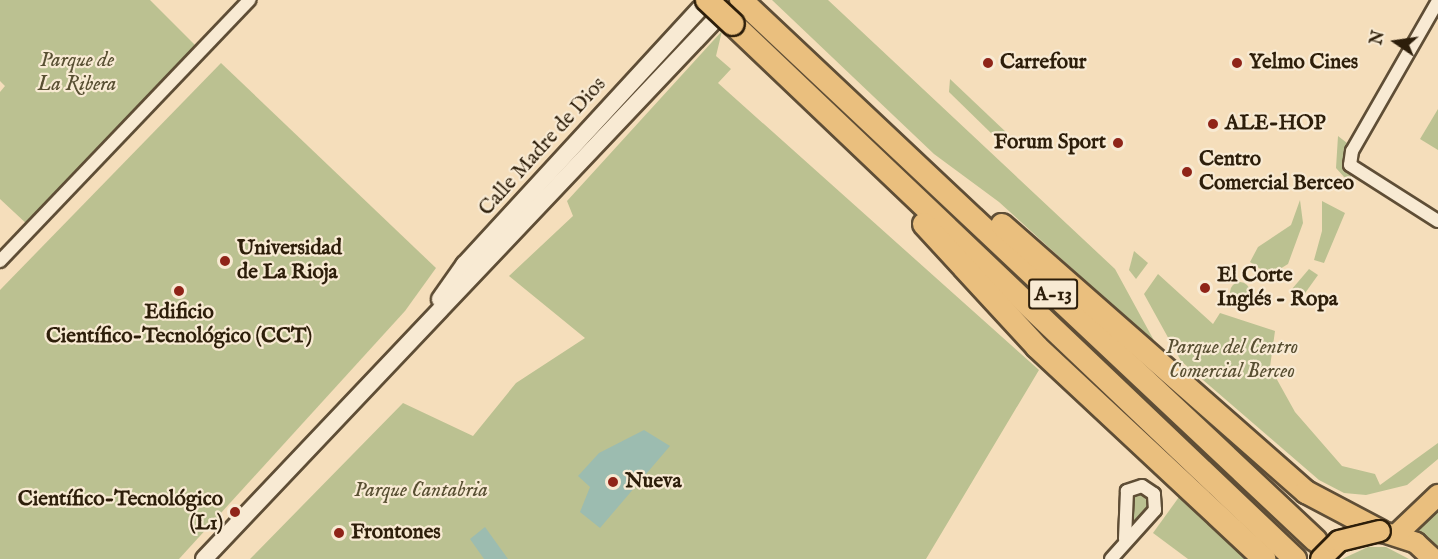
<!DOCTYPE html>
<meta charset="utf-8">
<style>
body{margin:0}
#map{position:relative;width:1438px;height:559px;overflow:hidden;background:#f5debb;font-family:"IM FELL English",serif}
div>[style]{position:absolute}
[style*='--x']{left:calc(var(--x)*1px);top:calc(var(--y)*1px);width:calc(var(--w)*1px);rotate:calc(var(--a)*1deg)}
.green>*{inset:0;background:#bbc191}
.round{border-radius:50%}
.water>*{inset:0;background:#9cbcb0}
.roads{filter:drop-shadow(2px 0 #5f4e36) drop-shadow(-2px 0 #5f4e36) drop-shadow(0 2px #5f4e36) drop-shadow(0 -2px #5f4e36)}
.street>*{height:12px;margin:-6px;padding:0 6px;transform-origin:6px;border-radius:6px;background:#f8ead3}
.secondary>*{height:16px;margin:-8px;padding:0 8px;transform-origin:8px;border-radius:8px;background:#f8ead3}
.primary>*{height:20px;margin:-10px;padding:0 10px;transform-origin:10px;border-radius:10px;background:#eabf7e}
.highway>*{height:22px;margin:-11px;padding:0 11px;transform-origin:11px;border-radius:11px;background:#eabf7e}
.bridges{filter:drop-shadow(2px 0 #2d1e0a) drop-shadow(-2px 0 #2d1e0a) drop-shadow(0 2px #2d1e0a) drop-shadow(0 -2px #2d1e0a)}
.primary-bridge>*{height:20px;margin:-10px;padding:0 10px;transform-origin:10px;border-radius:10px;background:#eabf7e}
.highway-bridge>*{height:22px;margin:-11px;padding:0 11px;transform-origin:11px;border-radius:11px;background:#eabf7e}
.dots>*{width:16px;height:16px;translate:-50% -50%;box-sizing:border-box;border:3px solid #f8ead3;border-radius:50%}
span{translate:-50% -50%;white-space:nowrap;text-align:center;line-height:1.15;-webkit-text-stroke:4.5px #f8ead3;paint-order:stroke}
.shield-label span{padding:2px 4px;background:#f8ead3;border:2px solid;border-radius:4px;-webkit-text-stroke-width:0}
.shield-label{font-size:20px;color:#2d1e0a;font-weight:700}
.park-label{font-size:21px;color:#584f32;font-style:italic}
.poi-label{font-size:21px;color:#2d1e0a;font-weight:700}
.left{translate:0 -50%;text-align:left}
.right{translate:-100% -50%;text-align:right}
.street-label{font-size:21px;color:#2d1e0a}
.north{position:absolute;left:1366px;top:12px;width:60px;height:60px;-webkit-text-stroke:4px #f8ead3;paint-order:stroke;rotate:283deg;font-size:16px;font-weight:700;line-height:24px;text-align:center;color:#2d1e0a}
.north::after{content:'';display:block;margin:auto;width:21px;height:27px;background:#2d1e0a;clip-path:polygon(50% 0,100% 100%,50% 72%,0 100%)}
</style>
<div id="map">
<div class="green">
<div style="clip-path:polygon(0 0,150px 0,202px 52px,29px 226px,0 199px,0 92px,5px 86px,0 81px)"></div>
<div style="clip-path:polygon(772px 0,828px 0,1115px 269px,1157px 346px,999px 202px,934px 154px)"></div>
<div style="clip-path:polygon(722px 31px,716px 56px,731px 69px,718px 83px,1039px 370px,926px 559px,250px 559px,403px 403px,473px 436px,516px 383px,585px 338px,509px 276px,573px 216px,567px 201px)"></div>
<div style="clip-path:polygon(221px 63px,436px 268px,405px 311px,179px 559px,0 559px,0 290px)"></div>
<div style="clip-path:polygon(950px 79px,1008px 134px,1005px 138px,993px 135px,949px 92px)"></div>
<div style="clip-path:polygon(1438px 109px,1438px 150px,1420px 139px)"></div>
<div style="clip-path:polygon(1338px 136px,1347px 143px,1344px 166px,1355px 182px,1353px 187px,1336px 168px)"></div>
<div style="clip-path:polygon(1300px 200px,1303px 223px,1288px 264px,1275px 272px,1262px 270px,1250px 262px,1258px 247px,1291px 225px)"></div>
<div style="clip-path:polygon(1322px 201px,1345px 213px,1324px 263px,1314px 260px,1322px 231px)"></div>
<div style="clip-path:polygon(1134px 251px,1148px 263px,1136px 279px,1129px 270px)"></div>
<div style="clip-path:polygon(1309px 269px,1318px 275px,1303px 296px,1292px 289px)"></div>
<div style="clip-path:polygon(1158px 274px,1213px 324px,1220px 313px,1275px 331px,1270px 367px,1295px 412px,1342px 466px,1375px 474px,1380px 485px,1438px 443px,1438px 459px,1407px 485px,1366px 495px,1344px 493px,1319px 480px,1181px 361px,1144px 294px)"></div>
<div class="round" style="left:1230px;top:282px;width:20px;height:20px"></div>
<div style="clip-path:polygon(1135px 494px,1144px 495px,1148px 504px,1133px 526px)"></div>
<div style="clip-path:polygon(1179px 497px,1218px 529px,1245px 559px,1188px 559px,1153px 533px)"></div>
<div style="clip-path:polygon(1438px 507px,1438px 550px,1414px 531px)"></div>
<div style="clip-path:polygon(1368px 547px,1386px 547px,1409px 559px,1342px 559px)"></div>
</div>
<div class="water">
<div style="clip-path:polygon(644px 430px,670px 446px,600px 528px,580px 512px,590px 487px,578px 476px,599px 453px)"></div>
<div style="clip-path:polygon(485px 527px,508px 559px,484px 559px,470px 539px)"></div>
</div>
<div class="roads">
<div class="street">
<div style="--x:1438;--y:1;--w:173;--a:119.8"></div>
<div style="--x:1352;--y:151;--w:14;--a:98"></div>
<div style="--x:1350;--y:165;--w:104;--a:32.5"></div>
<div style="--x:0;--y:261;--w:361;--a:-46.3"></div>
<div style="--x:1111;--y:559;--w:66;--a:-48.1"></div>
<div style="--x:1155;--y:510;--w:16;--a:-94"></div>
<div style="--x:1154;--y:494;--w:14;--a:-146"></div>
<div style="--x:1142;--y:486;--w:16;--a:162"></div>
<div style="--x:1127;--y:491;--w:48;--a:92.4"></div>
</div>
<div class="secondary">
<div style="--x:440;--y:299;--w:42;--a:-54.8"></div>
<div style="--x:464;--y:265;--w:348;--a:-47.4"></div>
<div style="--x:204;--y:559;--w:740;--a:-46.53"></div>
</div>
<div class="primary">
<div style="--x:1380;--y:531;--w:38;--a:18"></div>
<div style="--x:1416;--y:543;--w:23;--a:43"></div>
<div style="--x:1397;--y:534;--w:57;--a:-43.6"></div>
</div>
<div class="highway">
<div style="--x:741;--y:0;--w:789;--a:43.25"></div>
<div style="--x:733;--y:24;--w:776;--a:43.59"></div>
<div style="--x:924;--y:224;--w:167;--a:47.4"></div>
<div style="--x:1037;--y:347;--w:311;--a:43"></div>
<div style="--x:1002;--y:225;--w:405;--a:41.3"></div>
<div style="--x:1306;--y:492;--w:84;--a:27.8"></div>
</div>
</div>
<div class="bridges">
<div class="primary-bridge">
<div style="--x:1321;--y:559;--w:25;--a:-45"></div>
<div style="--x:1339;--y:541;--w:42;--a:-13.7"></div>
</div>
<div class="highway-bridge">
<div style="--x:707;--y:0;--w:35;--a:43"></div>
</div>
</div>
<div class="dots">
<div style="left:988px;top:63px;background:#8f2418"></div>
<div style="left:1237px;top:63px;background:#8f2418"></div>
<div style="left:1213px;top:124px;background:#8f2418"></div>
<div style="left:1118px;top:143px;background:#8f2418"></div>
<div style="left:1187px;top:172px;background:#8f2418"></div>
<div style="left:225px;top:261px;background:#8f2418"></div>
<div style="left:1205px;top:288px;background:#8f2418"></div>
<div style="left:179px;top:291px;background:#8f2418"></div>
<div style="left:613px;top:482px;background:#8f2418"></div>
<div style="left:235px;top:512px;background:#8f2418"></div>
<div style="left:339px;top:533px;background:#8f2418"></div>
</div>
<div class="shield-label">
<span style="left:1053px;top:294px">A-13</span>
</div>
<div class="park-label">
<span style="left:77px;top:73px">Parque de<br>La Ribera</span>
<span style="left:1232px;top:360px">Parque del Centro<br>Comercial Berceo</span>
<span style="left:421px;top:491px">Parque Cantabria</span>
</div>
<div class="poi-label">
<span class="left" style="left:1000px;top:63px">Carrefour</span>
<span class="left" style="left:1249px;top:63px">Yelmo Cines</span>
<span class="left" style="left:1225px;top:124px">ALE-HOP</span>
<span class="right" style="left:1106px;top:143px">Forum Sport</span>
<span class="left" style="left:1199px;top:172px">Centro<br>Comercial Berceo</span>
<span class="left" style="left:237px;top:261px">Universidad<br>de La Rioja</span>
<span class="left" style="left:1217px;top:288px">El Corte<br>Inglés - Ropa</span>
<span style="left:179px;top:325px">Edificio<br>Científico-Tecnológico (CCT)</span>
<span class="left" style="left:625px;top:482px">Nueva</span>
<span class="right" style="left:223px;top:512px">Científico-Tecnológico<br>(L1)</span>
<span class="left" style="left:351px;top:533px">Frontones</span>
</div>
<div class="street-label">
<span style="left:543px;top:147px;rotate:-48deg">Calle Madre de Dios</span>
</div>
<div class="north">N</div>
</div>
